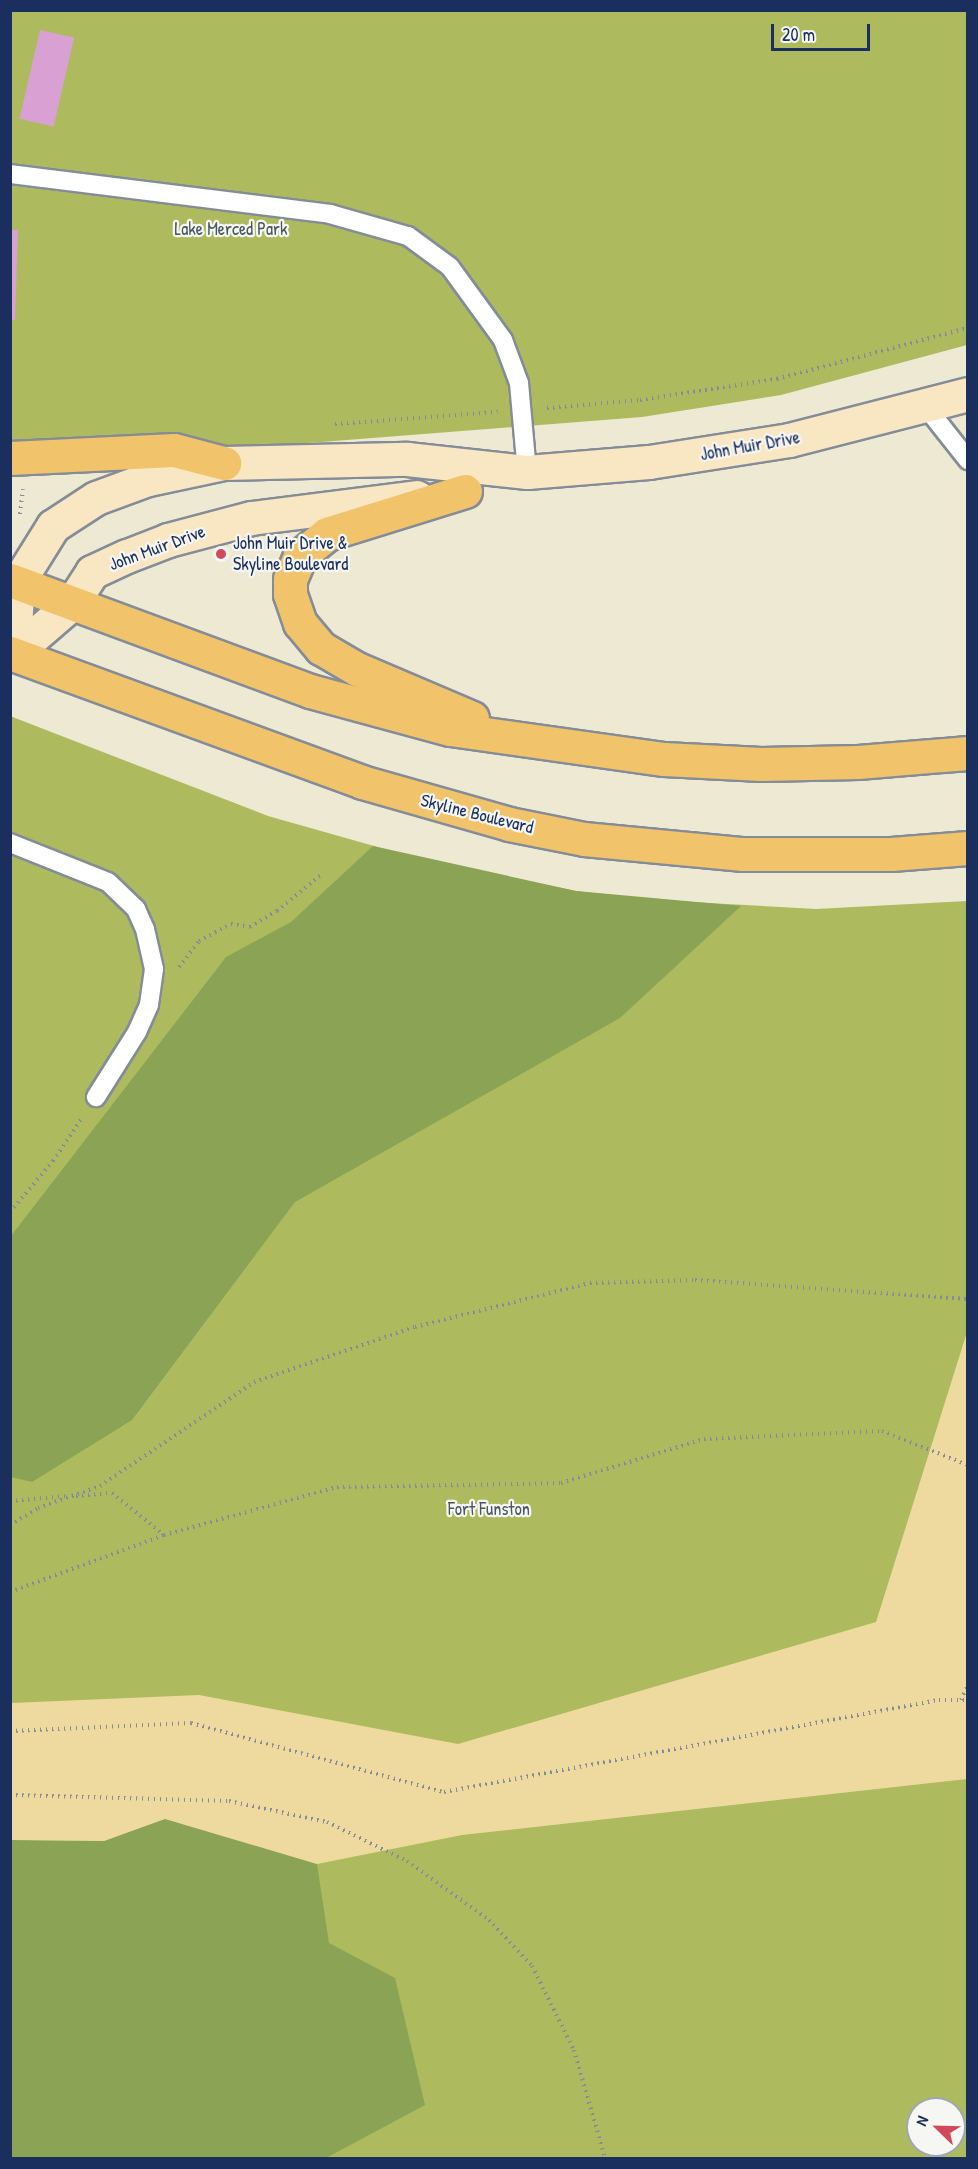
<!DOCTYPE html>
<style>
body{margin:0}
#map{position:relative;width:978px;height:2169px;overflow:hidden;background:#eee9d3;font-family:"Patrick Hand",sans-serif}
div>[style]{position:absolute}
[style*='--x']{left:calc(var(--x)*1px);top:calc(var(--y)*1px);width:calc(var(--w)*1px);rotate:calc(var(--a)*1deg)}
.green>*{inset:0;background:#adbb5e}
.forest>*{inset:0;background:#8aa355}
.sand>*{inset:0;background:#eeda9e}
.building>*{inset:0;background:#d9a1d3;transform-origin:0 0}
.path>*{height:4px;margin-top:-2px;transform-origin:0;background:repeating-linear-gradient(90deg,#848c98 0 1.5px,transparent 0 6px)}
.roads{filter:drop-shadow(2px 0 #848c98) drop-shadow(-2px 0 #848c98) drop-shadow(0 2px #848c98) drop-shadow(0 -2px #848c98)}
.lane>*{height:18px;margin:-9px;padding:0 9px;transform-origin:9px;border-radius:9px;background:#fff}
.secondary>*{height:33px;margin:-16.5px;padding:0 16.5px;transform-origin:16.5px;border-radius:16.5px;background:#f9e7c3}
.primary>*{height:33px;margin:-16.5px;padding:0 16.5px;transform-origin:16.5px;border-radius:16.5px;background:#f1c36a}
.dots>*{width:16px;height:16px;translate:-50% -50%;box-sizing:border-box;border:3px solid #f6f6f2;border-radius:50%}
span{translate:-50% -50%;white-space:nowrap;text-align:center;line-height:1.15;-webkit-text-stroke:4.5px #f6f6f2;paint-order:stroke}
.park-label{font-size:18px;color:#47595e}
.street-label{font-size:18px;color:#1b2f5e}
.poi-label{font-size:18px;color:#1b2f5e}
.left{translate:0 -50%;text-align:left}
.frame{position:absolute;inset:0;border:12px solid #1b2f5e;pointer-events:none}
.north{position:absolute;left:906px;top:2097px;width:60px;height:60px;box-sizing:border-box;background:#f6f6f2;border:2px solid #9ea6b7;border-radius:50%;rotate:293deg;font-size:16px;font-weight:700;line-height:24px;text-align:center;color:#1b2f5e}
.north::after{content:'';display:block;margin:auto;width:21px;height:27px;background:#d1495b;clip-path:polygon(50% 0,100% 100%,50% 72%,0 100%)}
.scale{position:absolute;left:771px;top:24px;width:99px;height:27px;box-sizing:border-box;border:3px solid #1b2f5e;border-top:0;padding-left:8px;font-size:18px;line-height:21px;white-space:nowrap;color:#1b2f5e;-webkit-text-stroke:4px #f6f6f2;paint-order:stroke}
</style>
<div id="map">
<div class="green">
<div style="clip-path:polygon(10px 11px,967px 11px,967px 345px,781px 395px,642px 417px,220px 450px,11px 452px)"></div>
<div style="clip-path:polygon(evenodd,10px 716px,268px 816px,420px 859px,576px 891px,654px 900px,816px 909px,967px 901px,967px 2158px,11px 2158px,10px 716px,918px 2109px,954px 2109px,954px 2145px,918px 2145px,918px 2109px)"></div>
</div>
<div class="forest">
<div style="clip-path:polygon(373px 846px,576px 891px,741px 906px,620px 1018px,295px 1202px,132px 1420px,32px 1482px,11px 1477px,11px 1236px,226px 957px,291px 922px)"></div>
<div style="clip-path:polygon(165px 1818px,317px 1864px,329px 1943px,395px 1978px,425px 2105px,326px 2158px,11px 2158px,11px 1840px,104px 1841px)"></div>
</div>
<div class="sand">
<div style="clip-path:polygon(967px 1332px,967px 1779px,462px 1835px,317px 1864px,165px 1819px,104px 1841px,11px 1840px,11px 1703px,199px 1695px,458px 1744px,876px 1622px)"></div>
</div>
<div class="building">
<div style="left:40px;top:30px;width:35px;height:91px;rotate:13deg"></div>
<div style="clip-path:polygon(10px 230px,18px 230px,15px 320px,10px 320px)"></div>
</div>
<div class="path">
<div style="--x:547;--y:408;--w:93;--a:-4.9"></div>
<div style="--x:640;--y:400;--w:139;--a:-8.7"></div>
<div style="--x:777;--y:379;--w:198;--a:-15"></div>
<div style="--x:335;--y:424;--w:163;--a:-4.2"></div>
<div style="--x:20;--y:514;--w:25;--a:-83"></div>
<div style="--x:179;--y:967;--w:33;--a:-52"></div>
<div style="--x:199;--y:941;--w:36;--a:-28"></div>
<div style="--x:231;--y:924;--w:19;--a:9"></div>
<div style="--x:250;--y:927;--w:31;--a:-31"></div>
<div style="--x:277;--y:911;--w:60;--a:-39.6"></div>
<div style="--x:10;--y:1212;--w:67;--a:-49.9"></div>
<div style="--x:53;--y:1161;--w:52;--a:-56"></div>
<div style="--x:76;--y:1496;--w:36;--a:-5"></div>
<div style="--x:112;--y:1493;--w:67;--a:38.9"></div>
<div style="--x:164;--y:1535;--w:180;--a:-15.5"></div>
<div style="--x:337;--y:1487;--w:224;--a:-1"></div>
<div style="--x:561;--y:1483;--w:150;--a:-17.1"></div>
<div style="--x:704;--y:1439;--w:178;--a:-2.6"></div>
<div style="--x:882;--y:1431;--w:92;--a:21.6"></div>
<div style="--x:10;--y:1501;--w:56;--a:-5.1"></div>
<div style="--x:10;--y:1525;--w:33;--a:-31"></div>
<div style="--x:38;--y:1508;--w:66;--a:-19.5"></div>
<div style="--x:100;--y:1486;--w:186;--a:-34"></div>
<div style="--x:254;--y:1382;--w:170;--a:-18.9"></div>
<div style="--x:415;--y:1327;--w:180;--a:-14.1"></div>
<div style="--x:590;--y:1283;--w:105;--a:-1.6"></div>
<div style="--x:695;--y:1280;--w:274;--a:4"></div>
<div style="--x:10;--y:1592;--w:164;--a:-20.3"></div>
<div style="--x:961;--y:1700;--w:17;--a:-65"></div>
<div style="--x:10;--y:1731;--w:181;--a:-2.5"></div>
<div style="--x:191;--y:1723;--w:262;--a:15.3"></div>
<div style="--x:444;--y:1792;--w:503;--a:-10.53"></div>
<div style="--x:939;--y:1700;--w:29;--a:0"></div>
<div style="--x:10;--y:1795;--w:219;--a:1.6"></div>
<div style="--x:229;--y:1801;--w:100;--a:12.1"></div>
<div style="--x:327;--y:1822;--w:89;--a:26"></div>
<div style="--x:407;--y:1861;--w:101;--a:35.7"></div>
<div style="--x:489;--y:1920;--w:63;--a:46.9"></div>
<div style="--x:532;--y:1966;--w:94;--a:63.4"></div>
<div style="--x:574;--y:2050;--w:112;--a:74"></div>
</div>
<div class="roads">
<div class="lane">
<div style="--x:10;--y:174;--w:322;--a:7.1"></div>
<div style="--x:330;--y:214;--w:81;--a:15.8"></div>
<div style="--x:408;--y:236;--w:52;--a:36.4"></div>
<div style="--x:450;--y:267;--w:90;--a:54"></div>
<div style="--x:503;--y:340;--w:46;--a:69.6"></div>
<div style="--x:519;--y:383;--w:89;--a:84.9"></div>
<div style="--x:926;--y:407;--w:68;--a:51.6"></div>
<div style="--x:10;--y:843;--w:105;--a:21.7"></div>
<div style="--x:108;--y:882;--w:39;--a:44"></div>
<div style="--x:136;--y:909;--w:22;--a:66"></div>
<div style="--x:145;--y:929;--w:41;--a:77.3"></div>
<div style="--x:154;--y:969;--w:36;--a:98"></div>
<div style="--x:149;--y:1005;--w:30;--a:114"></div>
<div style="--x:137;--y:1032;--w:77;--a:122.2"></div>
</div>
<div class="secondary">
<div style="--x:13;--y:654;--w:72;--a:-86"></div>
<div style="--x:18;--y:582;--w:66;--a:-58"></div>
<div style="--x:53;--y:526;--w:51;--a:-33.1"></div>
<div style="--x:96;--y:498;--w:55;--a:-20.1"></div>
<div style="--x:148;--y:479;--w:78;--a:-11.9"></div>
<div style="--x:224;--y:463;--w:183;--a:-1.3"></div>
<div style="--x:407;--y:459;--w:121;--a:6.2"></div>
<div style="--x:527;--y:472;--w:122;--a:-4.7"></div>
<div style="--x:649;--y:462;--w:142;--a:-8.9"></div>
<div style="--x:789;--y:440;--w:185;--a:-14.4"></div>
<div style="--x:13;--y:654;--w:78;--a:-40.8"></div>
<div style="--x:72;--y:603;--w:37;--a:-57"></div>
<div style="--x:92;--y:572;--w:38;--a:-25"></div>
<div style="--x:127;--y:556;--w:44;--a:-21.3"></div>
<div style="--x:168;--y:540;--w:86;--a:-14.8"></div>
<div style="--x:251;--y:518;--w:167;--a:-7.2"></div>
</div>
<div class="primary">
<div style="--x:10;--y:458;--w:164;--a:-2.8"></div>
<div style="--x:174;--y:450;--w:52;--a:14.6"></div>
<div style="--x:465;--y:491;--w:145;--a:162.7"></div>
<div style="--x:327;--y:534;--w:35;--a:141"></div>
<div style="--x:300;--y:556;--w:25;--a:113"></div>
<div style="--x:290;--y:579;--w:15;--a:90"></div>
<div style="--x:290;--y:594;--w:31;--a:71"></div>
<div style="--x:300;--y:623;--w:33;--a:50"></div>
<div style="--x:321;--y:648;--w:42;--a:30.3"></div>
<div style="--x:357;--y:669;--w:125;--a:23.1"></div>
<div style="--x:10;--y:580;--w:320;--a:20.3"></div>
<div style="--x:310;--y:691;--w:145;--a:15.2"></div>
<div style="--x:450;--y:729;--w:216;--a:8"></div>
<div style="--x:664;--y:759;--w:97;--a:3"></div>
<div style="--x:761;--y:764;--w:97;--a:-1.2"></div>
<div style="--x:858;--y:762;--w:110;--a:-4.7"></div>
<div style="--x:10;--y:653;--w:375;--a:20.1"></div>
<div style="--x:362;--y:782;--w:153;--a:15.9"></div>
<div style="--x:509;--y:824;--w:76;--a:11.3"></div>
<div style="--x:584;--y:839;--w:160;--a:5.4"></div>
<div style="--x:743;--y:854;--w:148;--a:0"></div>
<div style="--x:891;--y:854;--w:77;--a:-4.5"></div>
</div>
</div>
<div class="dots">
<div style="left:221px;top:554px;background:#d1495b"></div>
</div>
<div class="park-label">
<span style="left:231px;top:229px">Lake Merced Park</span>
<span style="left:489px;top:1509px">Fort Funston</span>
</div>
<div class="street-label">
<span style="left:750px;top:446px;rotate:-10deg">John Muir Drive</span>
<span style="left:157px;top:548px;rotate:-20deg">John Muir Drive</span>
<span style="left:477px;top:814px;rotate:14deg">Skyline Boulevard</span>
</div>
<div class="poi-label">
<span class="left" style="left:233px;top:554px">John Muir Drive &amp;<br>Skyline Boulevard</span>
</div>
<div class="frame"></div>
<div class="north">N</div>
<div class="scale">20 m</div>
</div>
